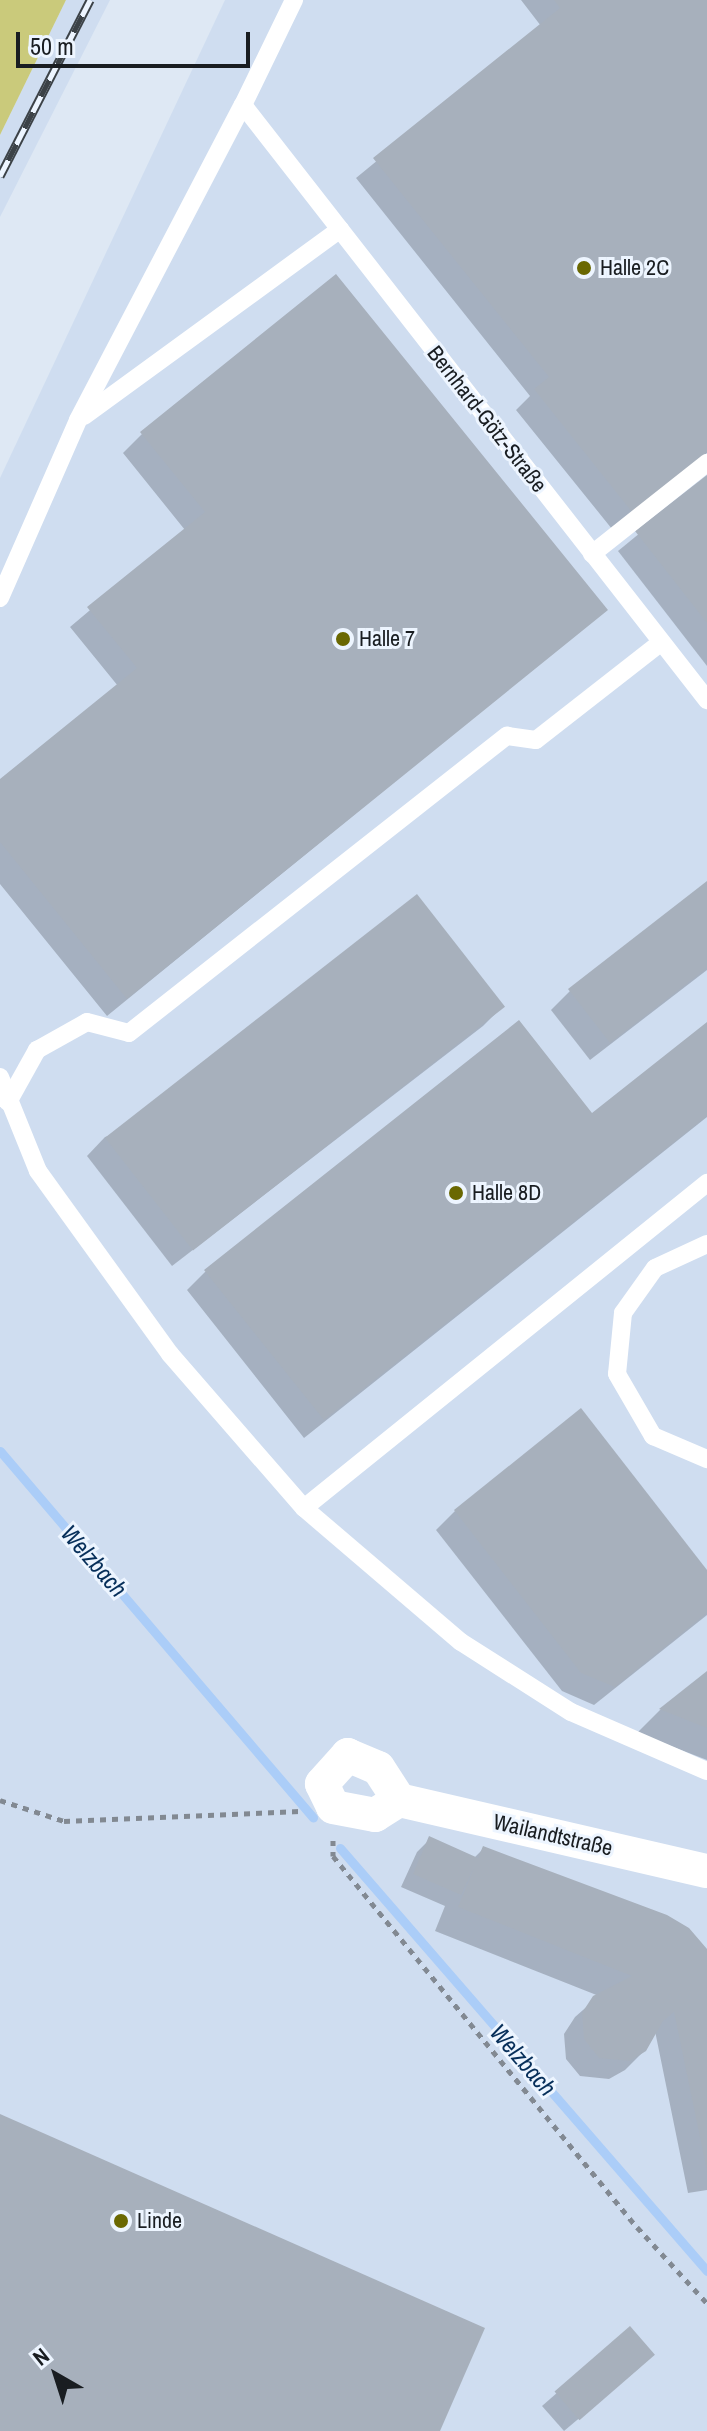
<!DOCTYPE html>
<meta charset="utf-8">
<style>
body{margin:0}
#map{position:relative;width:707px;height:2431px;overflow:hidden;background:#dee8f4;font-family:"Archivo Narrow",sans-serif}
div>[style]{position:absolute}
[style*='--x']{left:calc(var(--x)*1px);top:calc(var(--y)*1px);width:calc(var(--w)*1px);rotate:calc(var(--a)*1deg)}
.built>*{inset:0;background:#cfddf0}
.green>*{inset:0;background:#caca7b}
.shadow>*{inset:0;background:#0003}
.stream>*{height:9px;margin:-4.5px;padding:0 4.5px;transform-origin:4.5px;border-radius:4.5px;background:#abcdf8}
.building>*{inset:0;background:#a7b0bc;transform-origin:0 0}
.path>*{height:5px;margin-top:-2.5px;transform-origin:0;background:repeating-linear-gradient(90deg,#828992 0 6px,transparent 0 12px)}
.service>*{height:18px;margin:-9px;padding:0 9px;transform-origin:9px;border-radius:9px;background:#fff}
.minor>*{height:34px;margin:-17px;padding:0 17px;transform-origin:17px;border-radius:17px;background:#fff}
.rail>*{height:9px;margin-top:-4.5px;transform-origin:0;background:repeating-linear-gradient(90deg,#edf5ff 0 18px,#3c4247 0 36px);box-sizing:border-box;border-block:2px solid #3c4247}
.dots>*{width:22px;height:22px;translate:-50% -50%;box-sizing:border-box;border:4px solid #edf5ff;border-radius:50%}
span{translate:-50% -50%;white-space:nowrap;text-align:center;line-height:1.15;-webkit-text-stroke:6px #edf5ff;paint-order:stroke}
.poi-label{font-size:22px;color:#191d21}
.left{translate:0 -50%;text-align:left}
.street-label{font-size:22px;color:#191d21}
.water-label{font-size:24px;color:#072f5a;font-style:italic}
.north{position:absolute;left:16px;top:2335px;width:80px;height:80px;-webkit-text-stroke:6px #edf5ff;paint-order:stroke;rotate:321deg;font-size:22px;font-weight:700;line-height:32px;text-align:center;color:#191d21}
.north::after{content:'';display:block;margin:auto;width:28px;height:36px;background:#191d21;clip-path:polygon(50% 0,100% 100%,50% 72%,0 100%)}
.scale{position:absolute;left:16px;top:32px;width:234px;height:36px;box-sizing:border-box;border:4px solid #191d21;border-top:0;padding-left:10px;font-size:24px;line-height:28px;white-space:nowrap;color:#191d21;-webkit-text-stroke:6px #edf5ff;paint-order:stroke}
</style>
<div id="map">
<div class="built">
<div style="clip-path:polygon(66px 0,110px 0,0 217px,0 135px)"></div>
<div style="clip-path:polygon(225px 0,707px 0,707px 2431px,0 2431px,0 478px)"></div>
</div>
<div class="green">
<div style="clip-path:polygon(0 0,66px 0,0 135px)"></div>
</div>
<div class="shadow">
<div style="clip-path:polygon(521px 0,707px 0,707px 453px,612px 529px,516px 410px,530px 396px,356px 178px,541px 26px)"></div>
<div style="clip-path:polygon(142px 434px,605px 610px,107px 1016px,0 884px,0 782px,118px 686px,70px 627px,185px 530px,123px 453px)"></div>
<div style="clip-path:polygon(707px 478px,707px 666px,618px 551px)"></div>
<div style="clip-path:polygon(707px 884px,707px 970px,590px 1060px,551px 1010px,570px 991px)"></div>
<div style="clip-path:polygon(502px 1007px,483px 1026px,172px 1266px,87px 1156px,105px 1137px)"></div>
<div style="clip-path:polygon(707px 1027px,707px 1117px,304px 1438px,187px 1290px,205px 1272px,592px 1116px)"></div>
<div style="clip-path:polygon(455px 1511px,707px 1573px,707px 1615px,594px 1705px,562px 1691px,436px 1530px)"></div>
<div style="clip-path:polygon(707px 1673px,707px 1760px,637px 1733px,660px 1710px)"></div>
<div style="clip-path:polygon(430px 1839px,474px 1858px,483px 1849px,707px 1952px,707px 2190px,688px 2193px,655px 2031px,645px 2050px,625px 2070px,609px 2079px,580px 2076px,566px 2059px,564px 2034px,575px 2017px,599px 1996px,435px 1931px,445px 1906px,401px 1887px,417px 1852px)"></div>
<div style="clip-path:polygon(630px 2329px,639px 2368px,564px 2431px,542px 2406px)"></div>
</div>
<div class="stream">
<div style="--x:0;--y:1451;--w:482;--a:49.5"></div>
<div style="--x:340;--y:1848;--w:560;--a:49.05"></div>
</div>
<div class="building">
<div style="clip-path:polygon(554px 0,707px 0,707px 452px,632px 512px,534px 389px,549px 377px,373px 158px,560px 8px)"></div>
<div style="clip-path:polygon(336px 274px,608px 610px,127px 999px,0 842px,0 779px,137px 668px,87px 607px,205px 512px,140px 432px)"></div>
<div style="clip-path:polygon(707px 475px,707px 623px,635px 531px)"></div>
<div style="clip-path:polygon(707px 881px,707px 968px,610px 1043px,568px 989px)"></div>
<div style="left:417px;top:894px;width:143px;height:396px;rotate:52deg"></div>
<div style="clip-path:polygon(519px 1020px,592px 1113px,707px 1022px,707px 1116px,324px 1420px,204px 1270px)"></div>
<div style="clip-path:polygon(581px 1408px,707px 1570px,707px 1613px,615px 1687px,581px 1673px,454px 1510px)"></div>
<div style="clip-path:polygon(707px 1671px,707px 1728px,659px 1709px)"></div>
<div style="clip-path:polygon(429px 1836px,478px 1858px,483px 1846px,667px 1915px,689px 1928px,707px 1949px,707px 2171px,674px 2012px,663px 2021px,646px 2051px,630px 2061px,599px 2058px,584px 2039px,582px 2013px,593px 1996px,632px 1976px,458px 1907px,475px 1865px,461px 1895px,413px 1874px)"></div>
<div style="clip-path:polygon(0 2114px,485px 2328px,440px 2431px,0 2431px)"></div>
<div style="left:630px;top:2326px;width:38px;height:100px;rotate:49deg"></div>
</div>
<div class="path">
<div style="--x:0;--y:1800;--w:67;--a:18.2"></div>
<div style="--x:64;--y:1821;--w:236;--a:-2.4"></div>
<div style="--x:333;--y:1840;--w:16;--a:90"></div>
<div style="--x:333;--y:1856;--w:480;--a:50.7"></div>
<div style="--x:637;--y:2227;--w:103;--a:47.4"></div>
</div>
<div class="service">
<div style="--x:243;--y:105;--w:117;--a:-64.1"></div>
<div style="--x:84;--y:416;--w:317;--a:-36.1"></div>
<div style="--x:592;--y:554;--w:147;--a:-38.4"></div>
<div style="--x:0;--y:598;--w:194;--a:-66.3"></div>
<div style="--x:78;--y:420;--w:356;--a:-62.4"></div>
<div style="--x:243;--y:105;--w:755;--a:52.05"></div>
<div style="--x:0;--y:1077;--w:101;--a:68"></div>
<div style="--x:38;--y:1171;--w:226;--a:54.2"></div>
<div style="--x:170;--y:1354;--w:204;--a:49"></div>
<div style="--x:304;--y:1508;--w:206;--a:40.5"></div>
<div style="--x:461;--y:1642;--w:130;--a:32.5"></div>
<div style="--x:571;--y:1712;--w:148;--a:23.5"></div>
<div style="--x:8;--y:1102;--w:60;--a:-60.9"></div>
<div style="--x:37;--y:1050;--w:57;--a:-29.2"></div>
<div style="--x:87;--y:1022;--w:43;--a:14.7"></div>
<div style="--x:129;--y:1033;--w:481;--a:-38.2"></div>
<div style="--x:507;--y:736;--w:29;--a:8"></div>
<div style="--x:536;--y:740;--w:157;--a:-38"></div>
<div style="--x:707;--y:1244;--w:57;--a:155.2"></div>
<div style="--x:655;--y:1268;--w:55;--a:125.4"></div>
<div style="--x:623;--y:1313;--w:61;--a:95.6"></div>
<div style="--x:617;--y:1374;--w:72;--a:59.9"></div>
<div style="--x:653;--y:1436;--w:59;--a:23.1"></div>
<div style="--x:304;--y:1508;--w:518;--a:-38.88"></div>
</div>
<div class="minor">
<div style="--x:399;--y:1800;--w:38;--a:-123"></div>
<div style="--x:378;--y:1768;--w:33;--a:-157"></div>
<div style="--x:348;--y:1755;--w:39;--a:132"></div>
<div style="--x:322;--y:1784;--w:25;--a:64"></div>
<div style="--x:333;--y:1807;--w:43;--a:10.8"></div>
<div style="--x:375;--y:1815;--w:28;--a:-32"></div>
<div style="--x:399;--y:1800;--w:316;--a:13"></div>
</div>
<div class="rail">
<div style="--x:0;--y:176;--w:198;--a:-62.9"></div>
</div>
<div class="dots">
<div style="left:584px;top:268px;background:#6a6802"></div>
<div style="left:343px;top:639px;background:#6a6802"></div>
<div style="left:456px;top:1193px;background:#6a6802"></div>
<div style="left:121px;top:2221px;background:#6a6802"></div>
</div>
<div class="poi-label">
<span class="left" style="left:600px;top:268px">Halle 2C</span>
<span class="left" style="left:359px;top:639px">Halle 7</span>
<span class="left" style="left:472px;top:1193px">Halle 8D</span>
<span class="left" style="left:137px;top:2221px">Linde</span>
</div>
<div class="street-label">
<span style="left:487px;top:419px;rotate:52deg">Bernhard-Götz-Straße</span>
<span style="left:553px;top:1835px;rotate:13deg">Wailandtstraße</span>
</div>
<div class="water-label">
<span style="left:94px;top:1561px;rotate:49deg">Welzbach</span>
<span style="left:523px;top:2060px;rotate:49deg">Welzbach</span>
</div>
<div class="north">N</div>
<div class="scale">50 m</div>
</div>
